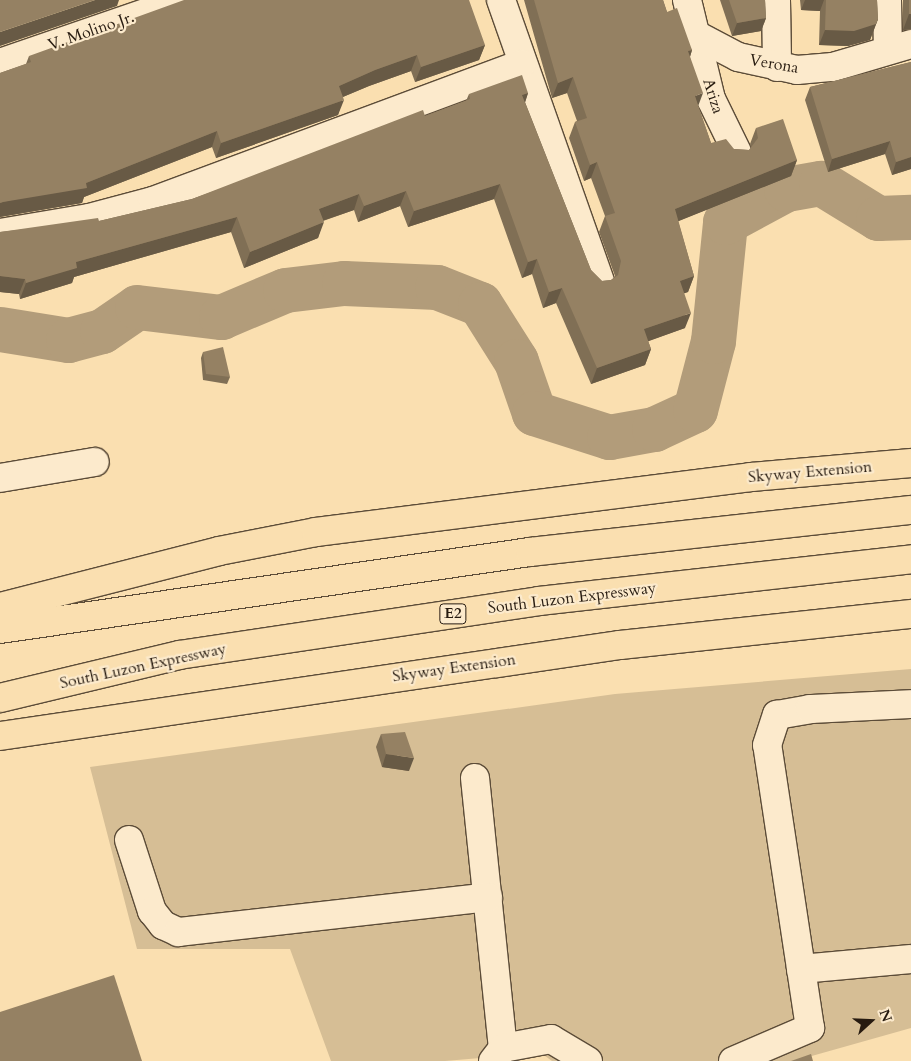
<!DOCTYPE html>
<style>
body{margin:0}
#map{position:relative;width:911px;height:1061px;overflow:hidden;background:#fadfb0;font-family:Cardo,serif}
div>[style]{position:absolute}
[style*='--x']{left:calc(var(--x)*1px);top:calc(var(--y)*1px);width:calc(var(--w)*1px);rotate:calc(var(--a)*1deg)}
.green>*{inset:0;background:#d6be95}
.river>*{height:45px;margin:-22.5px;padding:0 22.5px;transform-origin:22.5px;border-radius:22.5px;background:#b29c7a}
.roads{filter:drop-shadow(1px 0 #5c4c38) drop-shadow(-1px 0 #5c4c38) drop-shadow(0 1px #5c4c38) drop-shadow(0 -1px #5c4c38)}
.minor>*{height:28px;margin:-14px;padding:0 14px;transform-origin:14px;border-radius:14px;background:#fceacc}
.highway>*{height:28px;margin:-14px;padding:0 14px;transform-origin:14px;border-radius:14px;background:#fadfb0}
.wall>*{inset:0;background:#806f55;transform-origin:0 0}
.shaded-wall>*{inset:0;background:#685a45}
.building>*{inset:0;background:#958163;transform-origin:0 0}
span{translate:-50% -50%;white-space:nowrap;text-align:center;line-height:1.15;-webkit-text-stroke:4.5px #fceacc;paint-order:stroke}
.shield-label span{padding:1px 4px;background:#fceacc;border:1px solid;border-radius:4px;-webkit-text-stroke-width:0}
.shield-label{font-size:15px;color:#271b10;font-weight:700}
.street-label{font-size:16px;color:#271b10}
.north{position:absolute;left:846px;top:996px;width:50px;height:50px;-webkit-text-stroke:4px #fceacc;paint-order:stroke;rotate:70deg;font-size:14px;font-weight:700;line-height:20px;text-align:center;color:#271b10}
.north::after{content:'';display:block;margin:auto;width:18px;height:22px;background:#271b10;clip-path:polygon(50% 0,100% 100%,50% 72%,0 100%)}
</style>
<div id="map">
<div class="green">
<div style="clip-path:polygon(911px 669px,911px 1028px,794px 1061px,552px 1061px,541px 1053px,445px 1061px,331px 1061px,290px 949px,137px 949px,90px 767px,615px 694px)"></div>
</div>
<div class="river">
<div style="--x:0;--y:329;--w:69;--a:9.2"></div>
<div style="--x:68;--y:340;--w:35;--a:-15"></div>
<div style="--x:102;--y:331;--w:42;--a:-34.4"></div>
<div style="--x:137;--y:307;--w:85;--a:6.8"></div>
<div style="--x:221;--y:317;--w:69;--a:-22.9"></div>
<div style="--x:285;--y:290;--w:59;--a:-6.8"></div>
<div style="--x:344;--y:283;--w:93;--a:2.5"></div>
<div style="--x:437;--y:287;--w:46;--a:21.6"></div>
<div style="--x:480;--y:304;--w:67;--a:57.7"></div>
<div style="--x:516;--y:361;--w:55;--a:70.9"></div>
<div style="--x:534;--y:413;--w:79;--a:17.7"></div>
<div style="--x:609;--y:437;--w:46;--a:-10.1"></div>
<div style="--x:654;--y:429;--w:45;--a:-24.9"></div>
<div style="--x:695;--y:410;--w:71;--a:-75.4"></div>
<div style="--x:713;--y:341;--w:120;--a:-84.2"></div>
<div style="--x:725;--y:222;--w:69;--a:-28.4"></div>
<div style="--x:786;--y:189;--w:36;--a:-10"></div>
<div style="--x:821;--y:183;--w:67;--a:31.6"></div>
<div style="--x:878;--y:218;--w:33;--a:-2"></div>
</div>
<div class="roads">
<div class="minor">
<div style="--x:501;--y:0;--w:298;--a:70.6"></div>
<div style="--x:687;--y:0;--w:102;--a:76.4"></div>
<div style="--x:711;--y:99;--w:59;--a:63.9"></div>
<div style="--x:776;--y:0;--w:67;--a:89.1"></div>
<div style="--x:887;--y:0;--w:50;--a:88.9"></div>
<div style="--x:698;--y:36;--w:45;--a:27.7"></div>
<div style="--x:738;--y:57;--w:60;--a:12.4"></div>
<div style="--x:797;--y:70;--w:36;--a:-5"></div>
<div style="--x:833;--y:67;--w:81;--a:-16.4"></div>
<div style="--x:0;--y:63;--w:194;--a:-19"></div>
<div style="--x:0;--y:233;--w:90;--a:-9.6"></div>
<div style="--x:89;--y:218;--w:66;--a:-14.9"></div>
<div style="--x:153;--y:201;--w:393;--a:-20.4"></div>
<div style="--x:0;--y:478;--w:96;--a:-9.6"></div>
<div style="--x:475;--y:778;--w:271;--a:84.1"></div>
<div style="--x:129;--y:840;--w:75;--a:72.1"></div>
<div style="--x:152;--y:911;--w:18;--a:52"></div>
<div style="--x:163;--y:925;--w:17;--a:25"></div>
<div style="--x:178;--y:932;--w:312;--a:-6.4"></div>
<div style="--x:801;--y:969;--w:110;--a:-5.2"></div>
<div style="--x:493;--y:1061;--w:16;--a:-52"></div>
<div style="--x:503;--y:1048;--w:49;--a:-10.6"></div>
<div style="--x:551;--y:1039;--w:43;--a:30.7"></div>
<div style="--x:733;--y:1061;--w:84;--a:-23.2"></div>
<div style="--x:810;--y:1028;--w:286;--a:-98.6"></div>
<div style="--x:767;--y:745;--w:32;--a:-72"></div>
<div style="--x:777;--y:715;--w:34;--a:-10"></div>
<div style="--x:810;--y:709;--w:101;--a:-2.8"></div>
</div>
<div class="highway">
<div style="--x:0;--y:607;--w:226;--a:-14.3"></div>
<div style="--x:219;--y:551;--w:99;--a:-11.1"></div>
<div style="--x:316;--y:532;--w:438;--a:-7.2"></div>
<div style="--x:751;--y:477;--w:161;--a:-5"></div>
<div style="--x:0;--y:629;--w:536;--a:-8.27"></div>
<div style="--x:530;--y:552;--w:383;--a:-6.3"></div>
<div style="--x:0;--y:698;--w:184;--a:-13.5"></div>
<div style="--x:179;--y:655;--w:364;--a:-8.5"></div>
<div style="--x:539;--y:601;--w:374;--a:-6.4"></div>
<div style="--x:0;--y:736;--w:627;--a:-8.35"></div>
<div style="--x:620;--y:645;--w:293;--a:-6.1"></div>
</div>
</div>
<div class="wall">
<div style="clip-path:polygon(524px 0,663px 0,667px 12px,692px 50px,690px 57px,698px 106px,711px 143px,734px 149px,749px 150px,751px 148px,750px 144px,756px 128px,797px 160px,791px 176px,678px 221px,694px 276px,688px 292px,684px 293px,685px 328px,648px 341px,651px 349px,645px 365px,591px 384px,556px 303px,543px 308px,532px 274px,522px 278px,494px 199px,408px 227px,400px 206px,358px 222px,354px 210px,323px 221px,318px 238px,244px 268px,231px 232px,74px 277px,72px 283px,20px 299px,19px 294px,0 292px,0 232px,99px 221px,192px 199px,466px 101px,469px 94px,528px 93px,525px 102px,591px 270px,602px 281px,611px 280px,615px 277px,615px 276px,599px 232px,605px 216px,591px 178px,584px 181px,569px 138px,575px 122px,577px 121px,567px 93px,552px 98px)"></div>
<div style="clip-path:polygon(720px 0,765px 0,766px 18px,761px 31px,732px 36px)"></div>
<div style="clip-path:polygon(800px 0,877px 0,878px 19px,870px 40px,848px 46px,819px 45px,820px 11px,801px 10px)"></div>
<div style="left:903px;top:0;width:8px;height:30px"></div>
<div style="clip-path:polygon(485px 45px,479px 60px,415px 82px,411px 71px,369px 86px,343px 97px,338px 115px,216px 158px,212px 147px,84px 197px,82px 203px,0 217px,0 73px,26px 64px,29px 56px)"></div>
<div style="clip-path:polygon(911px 62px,911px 169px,892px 175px,885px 154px,828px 172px,805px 100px,810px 87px)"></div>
<div style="clip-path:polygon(203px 352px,230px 377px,227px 384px,203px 380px,201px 358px)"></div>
<div style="clip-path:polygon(381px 734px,409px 771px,382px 767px,376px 747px)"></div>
</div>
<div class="shaded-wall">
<div style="clip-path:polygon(95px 0,119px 0,117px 6px,0 46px,0 32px)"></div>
<div style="clip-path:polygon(805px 0,824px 0,820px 11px,801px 10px)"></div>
<div style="clip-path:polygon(909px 14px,911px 14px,911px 29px,903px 30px)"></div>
<div style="clip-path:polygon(766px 18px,761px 31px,732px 36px,737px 23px)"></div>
<div style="clip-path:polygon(878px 19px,870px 40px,848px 46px,819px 45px,825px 30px)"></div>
<div style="clip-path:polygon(485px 45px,479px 60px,415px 82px,421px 67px)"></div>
<div style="clip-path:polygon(692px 50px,687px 66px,688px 51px)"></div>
<div style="clip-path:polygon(417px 55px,411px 71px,369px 86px,333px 101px,339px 86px,375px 70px)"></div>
<div style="clip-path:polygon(573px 77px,567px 93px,552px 98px,558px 83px)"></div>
<div style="clip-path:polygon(528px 93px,523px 109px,522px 95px)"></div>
<div style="clip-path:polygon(703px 93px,697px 109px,695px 96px)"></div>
<div style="clip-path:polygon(344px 100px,338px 115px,216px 158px,221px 143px)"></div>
<div style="clip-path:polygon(217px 131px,212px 147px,84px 197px,82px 203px,0 217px,0 203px,3px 202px,86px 183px)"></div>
<div style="clip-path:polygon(890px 141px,885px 154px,828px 172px,832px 159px)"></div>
<div style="clip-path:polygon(911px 157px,911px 169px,892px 175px,896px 162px)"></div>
<div style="clip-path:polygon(797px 160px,791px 176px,669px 225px,675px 209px)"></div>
<div style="clip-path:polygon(597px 162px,591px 178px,584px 181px,590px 165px)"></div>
<div style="clip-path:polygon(500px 184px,494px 199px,408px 227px,414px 211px)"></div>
<div style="clip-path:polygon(406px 191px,400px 206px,358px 222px,364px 206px)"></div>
<div style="clip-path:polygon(359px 194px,354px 210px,313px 224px,319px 209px)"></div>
<div style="clip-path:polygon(237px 217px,231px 232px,74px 277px,72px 283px,20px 299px,26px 283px,76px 262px)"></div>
<div style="clip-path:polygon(324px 222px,318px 238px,244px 268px,250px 252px)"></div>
<div style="clip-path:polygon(537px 259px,532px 274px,522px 278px,528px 262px)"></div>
<div style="clip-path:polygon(0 276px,25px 279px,19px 294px,0 292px)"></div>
<div style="clip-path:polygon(694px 276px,688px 292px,674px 297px,680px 281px)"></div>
<div style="clip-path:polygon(562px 288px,556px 303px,543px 308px,549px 292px)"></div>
<div style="clip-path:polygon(691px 313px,685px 328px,638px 345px,644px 329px)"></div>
<div style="clip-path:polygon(651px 349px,645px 365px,591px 384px,597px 368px)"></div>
<div style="clip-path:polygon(386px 754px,414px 758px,409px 771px,382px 767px)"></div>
</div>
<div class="building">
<div style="clip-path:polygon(0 0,95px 0,0 32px)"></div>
<div style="clip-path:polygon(184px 0,469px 0,485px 45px,421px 67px,417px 55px,375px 70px,339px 86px,344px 100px,221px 143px,217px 131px,86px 183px,87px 188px,3px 202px,0 203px,0 73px,31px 62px,29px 56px)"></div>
<div style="clip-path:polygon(534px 0,663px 0,667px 12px,677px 8px,692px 50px,688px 51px,703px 93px,695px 96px,711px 143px,726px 139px,734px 149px,749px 150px,758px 138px,756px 128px,783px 119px,797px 160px,675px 209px,694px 276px,680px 281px,691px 313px,644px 329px,651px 349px,597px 368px,562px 288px,549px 292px,537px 259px,528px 262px,500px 184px,414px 211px,406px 191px,364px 206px,359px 194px,319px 209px,324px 222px,250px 252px,237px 217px,76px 262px,77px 268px,26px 283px,25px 279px,0 276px,0 232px,98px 218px,99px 221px,192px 199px,423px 110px,425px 116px,470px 99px,469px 94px,522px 75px,528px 93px,522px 95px,591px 270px,602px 281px,611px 280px,618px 275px,621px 261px,605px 216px,615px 213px,597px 162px,590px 165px,575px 122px,587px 118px,573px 77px,558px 83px)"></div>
<div style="clip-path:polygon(729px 0,765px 0,766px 18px,737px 23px)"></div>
<div style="clip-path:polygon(826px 0,877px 0,878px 19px,876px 24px,854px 31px,825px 30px)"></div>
<div style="left:909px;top:0;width:2px;height:14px"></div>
<div style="clip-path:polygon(911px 62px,911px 157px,896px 162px,890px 141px,832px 159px,810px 87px)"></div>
<div style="clip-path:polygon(223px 347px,230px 377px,206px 374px,203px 352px)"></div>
<div style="clip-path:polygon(405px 732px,414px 758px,386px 754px,381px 734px)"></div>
<div style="clip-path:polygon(114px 975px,142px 1061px,0 1061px,0 1012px)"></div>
<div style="clip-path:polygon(811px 1054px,813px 1061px,791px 1061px)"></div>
</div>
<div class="shield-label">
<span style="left:453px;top:614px">E2</span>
</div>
<div class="street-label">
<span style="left:91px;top:31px;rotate:-19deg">V. Molino Jr.</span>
<span style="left:774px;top:64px;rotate:10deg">Verona</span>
<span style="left:713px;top:96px;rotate:72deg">Ariza</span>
<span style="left:810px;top:472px;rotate:-5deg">Skyway Extension</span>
<span style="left:572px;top:598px;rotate:-7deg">South Luzon Expressway</span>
<span style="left:143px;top:666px;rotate:-12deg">South Luzon Expressway</span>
<span style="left:454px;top:668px;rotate:-8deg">Skyway Extension</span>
</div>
<div class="north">N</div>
</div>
